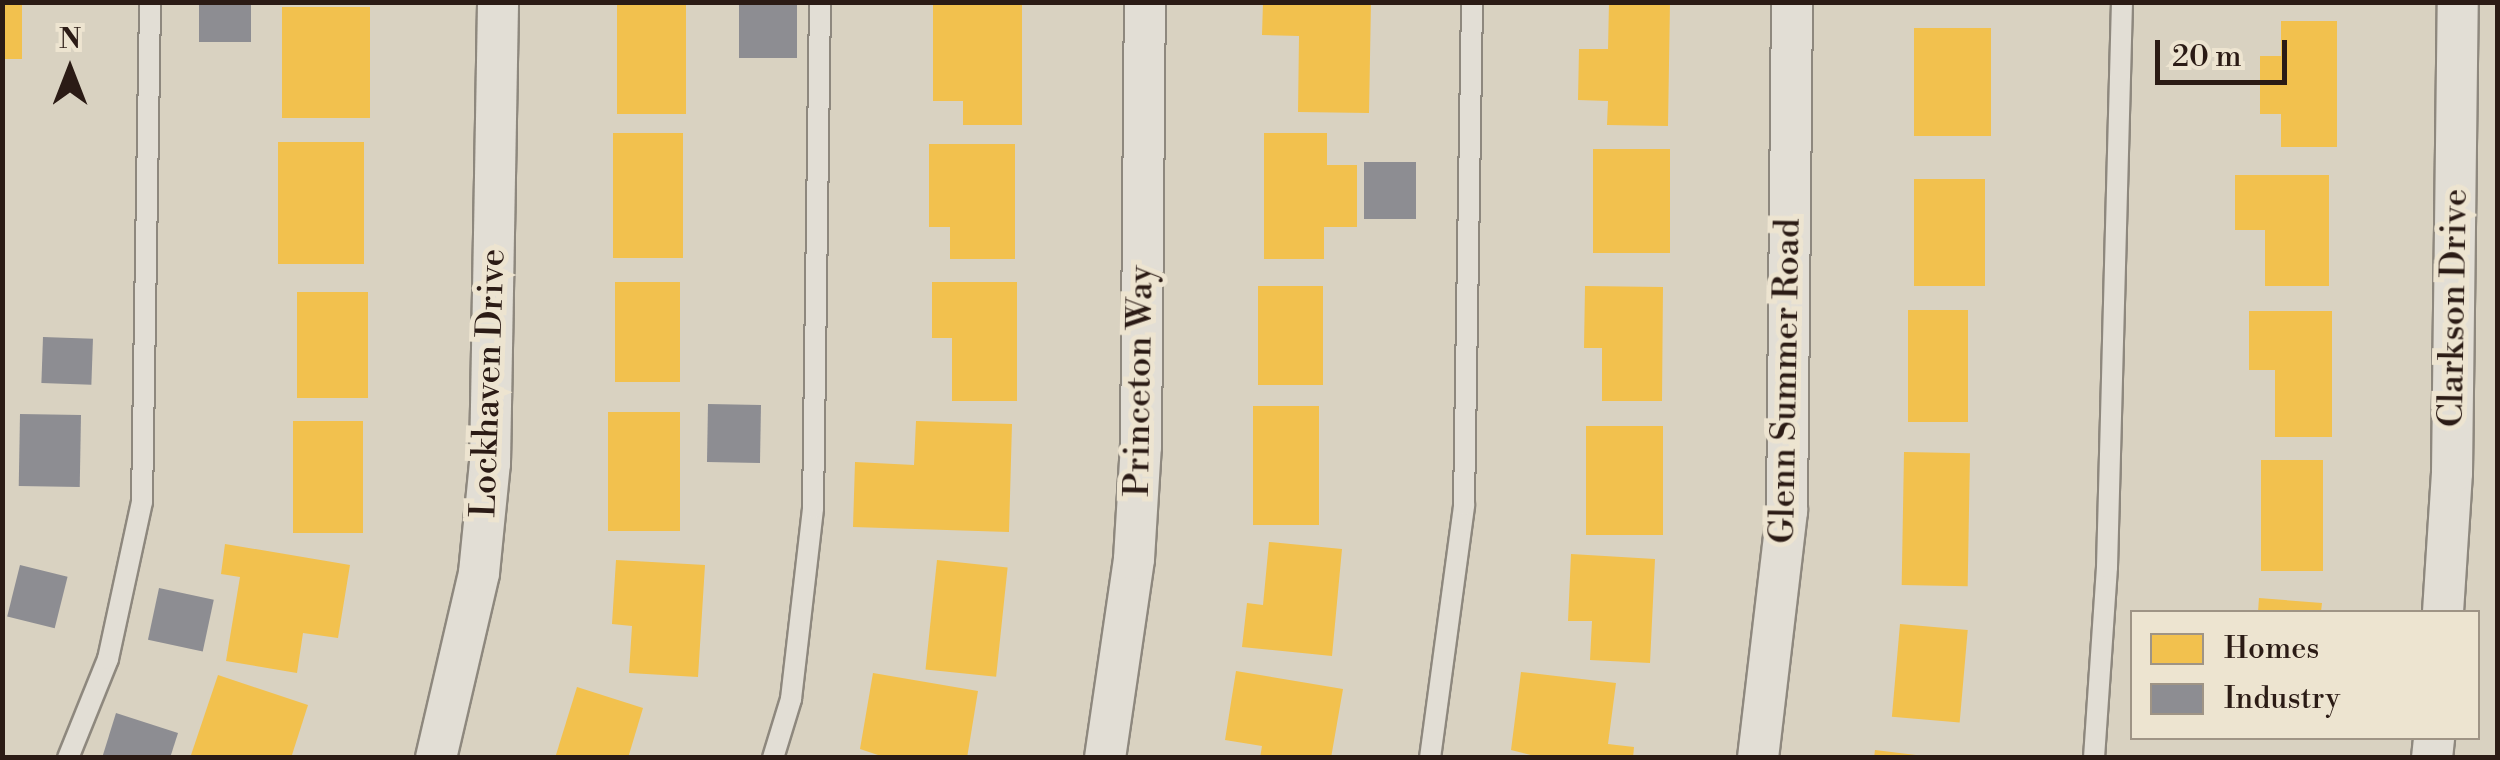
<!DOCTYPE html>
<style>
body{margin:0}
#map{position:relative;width:2500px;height:760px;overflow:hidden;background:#d9d2c1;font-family:"Libre Bodoni",serif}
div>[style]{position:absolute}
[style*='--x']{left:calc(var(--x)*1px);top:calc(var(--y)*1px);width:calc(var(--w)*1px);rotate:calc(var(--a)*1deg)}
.homes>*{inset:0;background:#f2c14e;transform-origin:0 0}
.industry>*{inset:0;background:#8d8d92;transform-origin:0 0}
.roads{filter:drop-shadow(2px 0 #8e887e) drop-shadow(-2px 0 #8e887e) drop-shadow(0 2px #8e887e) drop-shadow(0 -2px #8e887e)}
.lane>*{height:20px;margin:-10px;padding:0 10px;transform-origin:10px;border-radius:10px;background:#e2ded5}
.street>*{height:40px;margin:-20px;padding:0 20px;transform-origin:20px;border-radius:20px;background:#e2ded5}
span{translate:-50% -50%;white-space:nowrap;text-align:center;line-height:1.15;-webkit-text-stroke:10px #ede4d0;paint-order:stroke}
.street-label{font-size:35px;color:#2b1b15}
.frame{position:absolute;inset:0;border:5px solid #2b1b15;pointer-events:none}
.legend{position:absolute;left:2130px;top:610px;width:350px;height:130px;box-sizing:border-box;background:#ede4d0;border:2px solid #9f9485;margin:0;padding:12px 18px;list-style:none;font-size:30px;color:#2b1b15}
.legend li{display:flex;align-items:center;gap:20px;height:50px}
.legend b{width:50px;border:2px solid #9f9485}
.north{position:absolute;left:20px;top:20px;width:100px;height:100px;-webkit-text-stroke:8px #ede4d0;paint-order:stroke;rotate:0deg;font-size:28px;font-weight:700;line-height:40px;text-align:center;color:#2b1b15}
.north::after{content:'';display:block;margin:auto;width:35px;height:45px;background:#2b1b15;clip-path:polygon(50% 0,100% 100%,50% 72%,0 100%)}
.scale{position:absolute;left:2155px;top:40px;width:132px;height:45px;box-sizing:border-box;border:5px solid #2b1b15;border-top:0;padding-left:12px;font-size:30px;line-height:35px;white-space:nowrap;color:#2b1b15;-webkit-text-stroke:8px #ede4d0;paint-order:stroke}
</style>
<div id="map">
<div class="homes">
<div style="left:2px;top:2px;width:20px;height:57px"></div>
<div style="left:617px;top:2px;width:69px;height:112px"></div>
<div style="clip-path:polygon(1263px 2px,1371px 2px,1369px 113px,1298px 112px,1299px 36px,1262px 35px)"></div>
<div style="clip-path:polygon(1609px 2px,1670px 2px,1668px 126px,1607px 125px,1608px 101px,1578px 100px,1579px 49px,1608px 49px)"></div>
<div style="clip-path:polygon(933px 5px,1022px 5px,1022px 125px,963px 125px,963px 101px,933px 101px)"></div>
<div style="left:282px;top:7px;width:88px;height:111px"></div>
<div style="clip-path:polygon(2281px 21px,2337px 21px,2337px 147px,2281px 147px,2281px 114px,2260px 114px,2260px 56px,2281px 56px)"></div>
<div style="left:1914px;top:28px;width:77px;height:108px"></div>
<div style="left:613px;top:133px;width:70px;height:125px"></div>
<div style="clip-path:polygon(1264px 133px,1327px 133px,1327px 165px,1357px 165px,1357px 227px,1324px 227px,1324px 259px,1264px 259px)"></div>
<div style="left:278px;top:142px;width:86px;height:122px"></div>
<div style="clip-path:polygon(929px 144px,1015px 144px,1015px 259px,950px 259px,950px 227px,929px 227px)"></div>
<div style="left:1593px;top:149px;width:77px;height:104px"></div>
<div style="clip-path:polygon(2235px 175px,2329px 175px,2329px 286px,2265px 286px,2265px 230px,2235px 230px)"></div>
<div style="left:1914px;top:179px;width:71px;height:107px"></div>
<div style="left:615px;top:282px;width:65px;height:100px"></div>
<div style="clip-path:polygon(932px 282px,1017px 282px,1017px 401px,952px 401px,952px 338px,932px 338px)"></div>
<div style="left:1258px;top:286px;width:65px;height:99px"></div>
<div style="clip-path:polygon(1585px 286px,1663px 287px,1662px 401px,1602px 401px,1602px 348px,1584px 348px)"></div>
<div style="left:297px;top:292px;width:71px;height:106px"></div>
<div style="left:1908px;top:310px;width:60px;height:112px"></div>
<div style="clip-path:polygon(2249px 311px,2332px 311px,2332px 437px,2275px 437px,2275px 370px,2249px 370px)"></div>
<div style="left:1253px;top:406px;width:66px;height:119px"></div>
<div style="left:608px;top:412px;width:72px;height:119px"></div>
<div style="left:293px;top:421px;width:70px;height:112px"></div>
<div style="clip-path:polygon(916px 421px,1012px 424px,1009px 532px,853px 527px,855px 462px,914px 465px)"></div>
<div style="left:1586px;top:426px;width:77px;height:109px"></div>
<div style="left:1904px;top:452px;width:66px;height:133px;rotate:1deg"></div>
<div style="left:2261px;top:460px;width:62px;height:111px"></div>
<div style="clip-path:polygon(1269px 542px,1342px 549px,1332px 656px,1242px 647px,1247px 603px,1263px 605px)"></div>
<div style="clip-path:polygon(225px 544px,350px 565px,338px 638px,303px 633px,297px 673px,226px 661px,240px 577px,221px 574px)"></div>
<div style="clip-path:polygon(1571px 554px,1655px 559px,1650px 663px,1590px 660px,1592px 621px,1568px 621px)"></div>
<div style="clip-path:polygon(616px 560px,705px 565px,698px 677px,629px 673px,632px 626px,612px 624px)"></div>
<div style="left:937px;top:560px;width:71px;height:110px;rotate:6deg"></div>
<div style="clip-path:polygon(2259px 598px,2322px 603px,2321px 612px,2258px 612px)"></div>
<div style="left:1900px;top:624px;width:68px;height:93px;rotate:5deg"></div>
<div style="clip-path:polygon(1236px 671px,1343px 689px,1331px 758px,1260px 758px,1262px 746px,1225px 740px)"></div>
<div style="clip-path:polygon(1521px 672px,1616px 683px,1608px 744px,1634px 747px,1633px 758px,1542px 758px,1511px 750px)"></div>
<div style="clip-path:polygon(873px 673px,978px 691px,967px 758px,887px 758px,860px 749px)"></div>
<div style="clip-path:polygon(218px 675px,308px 705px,291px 758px,190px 758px)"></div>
<div style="clip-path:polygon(577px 687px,643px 708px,628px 758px,555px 758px)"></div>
<div style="clip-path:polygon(1875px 750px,1916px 755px,1916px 758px,1874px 758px)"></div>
</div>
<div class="industry">
<div style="left:199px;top:2px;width:52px;height:40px"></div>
<div style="left:739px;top:2px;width:58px;height:56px"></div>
<div style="left:1416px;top:162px;width:57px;height:52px;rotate:90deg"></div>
<div style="left:43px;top:337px;width:50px;height:46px;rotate:2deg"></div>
<div style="left:708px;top:404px;width:53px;height:58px;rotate:1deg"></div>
<div style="left:20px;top:414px;width:61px;height:72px;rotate:1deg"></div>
<div style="left:20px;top:565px;width:49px;height:53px;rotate:14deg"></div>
<div style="left:159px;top:588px;width:56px;height:53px;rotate:12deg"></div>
<div style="clip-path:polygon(116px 713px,178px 733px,170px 758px,102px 758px)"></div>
</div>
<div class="roads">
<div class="lane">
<div style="--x:68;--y:758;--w:107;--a:-68"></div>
<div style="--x:108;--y:659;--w:161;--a:-77.8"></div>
<div style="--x:142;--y:502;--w:500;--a:-89.08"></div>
<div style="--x:773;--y:758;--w:62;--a:-73"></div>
<div style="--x:791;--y:699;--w:192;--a:-83.4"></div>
<div style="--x:813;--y:508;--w:506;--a:-89.21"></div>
<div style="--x:1430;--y:758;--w:255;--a:-82.3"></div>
<div style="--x:1464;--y:505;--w:503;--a:-89.09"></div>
<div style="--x:2094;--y:758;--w:191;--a:-86.1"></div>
<div style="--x:2107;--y:567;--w:565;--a:-88.48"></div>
</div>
<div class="street">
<div style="--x:2443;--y:612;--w:139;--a:-86.3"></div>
<div style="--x:2452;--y:473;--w:471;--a:-89.3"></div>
<div style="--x:436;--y:758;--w:190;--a:-76.9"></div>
<div style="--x:479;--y:573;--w:111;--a:-84.3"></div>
<div style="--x:490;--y:463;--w:461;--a:-89"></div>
<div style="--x:1105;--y:758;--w:201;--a:-81.7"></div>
<div style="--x:1134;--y:559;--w:113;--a:-86.5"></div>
<div style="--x:1141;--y:446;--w:444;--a:-89.5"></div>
<div style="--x:1758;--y:758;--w:249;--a:-83.3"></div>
<div style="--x:1787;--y:511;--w:509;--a:-89.44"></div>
<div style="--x:2432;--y:758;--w:20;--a:-84"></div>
</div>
</div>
<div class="street-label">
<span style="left:2454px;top:308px;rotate:-89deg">Clarkson Drive</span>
<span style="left:1140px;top:381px;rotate:-89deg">Princeton Way</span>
<span style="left:1786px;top:381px;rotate:-89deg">Glenn Summer Road</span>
<span style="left:489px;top:383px;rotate:-88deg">Lockhaven Drive</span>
</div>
<div class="frame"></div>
<ul class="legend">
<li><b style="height:28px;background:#f2c14e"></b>Homes</li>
<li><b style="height:28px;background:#8d8d92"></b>Industry</li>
</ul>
<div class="north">N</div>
<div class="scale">20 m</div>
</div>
